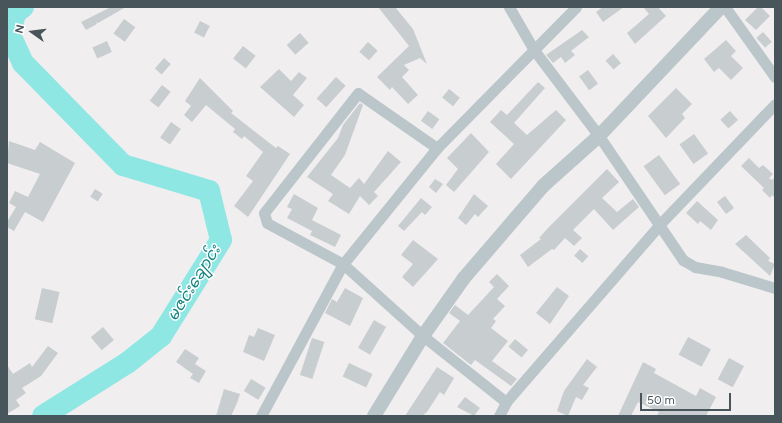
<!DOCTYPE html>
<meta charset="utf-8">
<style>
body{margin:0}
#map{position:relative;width:782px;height:423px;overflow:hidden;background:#f1eeef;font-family:Figtree,"Noto Sans Myanmar",sans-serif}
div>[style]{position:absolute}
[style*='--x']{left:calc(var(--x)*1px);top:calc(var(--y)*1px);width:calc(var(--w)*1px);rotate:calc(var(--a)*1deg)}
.river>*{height:22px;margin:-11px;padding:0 11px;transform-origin:11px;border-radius:11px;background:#8fe7e4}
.building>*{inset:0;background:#c8cdd0;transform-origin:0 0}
.minor>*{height:11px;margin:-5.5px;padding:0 5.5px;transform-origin:5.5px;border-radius:5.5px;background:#bbc6cb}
.tertiary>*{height:14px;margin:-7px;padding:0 7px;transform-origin:7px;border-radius:7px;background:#bbc6cb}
span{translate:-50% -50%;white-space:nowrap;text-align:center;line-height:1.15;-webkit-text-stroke:3px #fff;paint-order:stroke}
.water-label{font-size:16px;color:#138481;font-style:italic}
.frame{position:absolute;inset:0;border:8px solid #48565b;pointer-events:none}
.north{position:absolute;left:12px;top:12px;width:40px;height:40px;-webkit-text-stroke:3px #fff;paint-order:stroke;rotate:284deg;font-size:11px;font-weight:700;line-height:16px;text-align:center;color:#48565b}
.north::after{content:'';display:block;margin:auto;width:14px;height:18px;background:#48565b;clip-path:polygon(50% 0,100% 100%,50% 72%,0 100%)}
.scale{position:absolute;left:640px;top:393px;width:91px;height:18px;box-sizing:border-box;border:2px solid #48565b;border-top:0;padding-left:5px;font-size:12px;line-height:14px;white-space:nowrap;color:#48565b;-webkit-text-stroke:3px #fff;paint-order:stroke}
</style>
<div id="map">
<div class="river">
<div style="--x:23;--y:7;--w:10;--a:143"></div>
<div style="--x:15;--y:13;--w:23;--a:103"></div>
<div style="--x:10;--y:35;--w:31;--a:65"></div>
<div style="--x:23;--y:63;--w:143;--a:45.6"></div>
<div style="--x:123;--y:165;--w:90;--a:16.8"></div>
<div style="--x:209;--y:191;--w:50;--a:76.2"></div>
<div style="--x:221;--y:240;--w:113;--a:122"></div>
<div style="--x:161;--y:336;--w:43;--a:141.5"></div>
<div style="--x:127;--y:363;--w:99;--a:147.8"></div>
</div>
<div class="building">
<div style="clip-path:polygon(111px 7px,126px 7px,98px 23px,96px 22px,97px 24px,86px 30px,81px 22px)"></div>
<div style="clip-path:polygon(378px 7px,395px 7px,413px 29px,427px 64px,420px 58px,404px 65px,409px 70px,402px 77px,418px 95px,408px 104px,392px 87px,390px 90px,377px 77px,409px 46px)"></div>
<div style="clip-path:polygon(603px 7px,624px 7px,603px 22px,596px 12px)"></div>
<div style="clip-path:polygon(643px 7px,658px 7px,666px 16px,635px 44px,627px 33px,649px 14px)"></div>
<div style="clip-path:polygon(758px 7px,761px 7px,770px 16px,756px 30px,745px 20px)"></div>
<div style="left:124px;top:19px;width:14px;height:18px;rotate:36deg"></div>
<div style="left:200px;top:21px;width:11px;height:13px;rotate:27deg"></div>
<div style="clip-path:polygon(582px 30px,589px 37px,571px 51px,575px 55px,565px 63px,561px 57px,553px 63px,546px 55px)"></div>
<div style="left:763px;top:32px;width:13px;height:9px;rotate:48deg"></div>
<div style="left:300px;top:33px;width:13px;height:18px;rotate:48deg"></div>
<div style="clip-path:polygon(726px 40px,736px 51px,731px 56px,743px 68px,731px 80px,719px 68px,714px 72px,704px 59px)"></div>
<div style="left:107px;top:41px;width:12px;height:16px;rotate:66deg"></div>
<div style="left:368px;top:42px;width:13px;height:13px;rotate:42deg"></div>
<div style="left:243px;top:46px;width:16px;height:16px;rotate:38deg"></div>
<div style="left:613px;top:54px;width:12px;height:10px;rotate:48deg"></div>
<div style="left:164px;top:58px;width:9px;height:14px;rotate:41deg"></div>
<div style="clip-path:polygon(279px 69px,291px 81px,299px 72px,307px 78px,293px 95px,304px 105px,294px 117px,260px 87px)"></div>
<div style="left:588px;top:70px;width:17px;height:11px;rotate:54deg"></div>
<div style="left:336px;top:77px;width:13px;height:29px;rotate:42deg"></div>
<div style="clip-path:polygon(200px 78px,233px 111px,231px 113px,276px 148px,278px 146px,290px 154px,248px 217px,234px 206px,253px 181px,246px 176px,263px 152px,244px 136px,242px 139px,233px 132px,235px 129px,206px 105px,192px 122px,184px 115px,191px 106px,185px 101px)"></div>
<div style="clip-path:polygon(538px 82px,545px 88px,514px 123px,527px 135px,556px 110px,566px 120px,511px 179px,496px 164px,514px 144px,490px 122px,501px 110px,507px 115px)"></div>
<div style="left:162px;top:85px;width:11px;height:20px;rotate:38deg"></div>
<div style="clip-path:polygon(676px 88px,692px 104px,682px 114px,685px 118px,666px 138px,648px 116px)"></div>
<div style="left:449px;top:89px;width:14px;height:11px;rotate:39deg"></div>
<div style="clip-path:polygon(360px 103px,363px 105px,345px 155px,331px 175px,350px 188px,359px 178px,364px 184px,388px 151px,401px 162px,374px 192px,378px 196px,369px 205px,360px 196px,349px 214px,328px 201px,333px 194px,307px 177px,338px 138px,343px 125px)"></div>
<div style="left:428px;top:111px;width:14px;height:12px;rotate:36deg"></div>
<div style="left:730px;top:111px;width:12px;height:13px;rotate:48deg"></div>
<div style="left:171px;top:122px;width:12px;height:19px;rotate:35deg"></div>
<div style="clip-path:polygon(471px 133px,489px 152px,454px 192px,446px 185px,458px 169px,447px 158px)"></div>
<div style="left:694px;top:134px;width:24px;height:18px;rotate:54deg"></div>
<div style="clip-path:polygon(9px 141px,35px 150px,40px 142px,75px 163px,43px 222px,25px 212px,14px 231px,7px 227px,7px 222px,16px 207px,9px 203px,15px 191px,28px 197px,40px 174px,7px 163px)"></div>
<div style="left:659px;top:155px;width:36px;height:19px;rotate:54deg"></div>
<div style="clip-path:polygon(749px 158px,759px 168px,763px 165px,773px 174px,769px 178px,772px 180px,775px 177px,775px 198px,772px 195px,770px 198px,762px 190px,764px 188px,741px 166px)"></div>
<div style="clip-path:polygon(607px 169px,619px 182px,602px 198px,617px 212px,633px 199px,639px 207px,613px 230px,594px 209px,573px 230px,582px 238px,574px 246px,565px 238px,554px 250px,552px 249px,528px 267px,520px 255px,541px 239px,539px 238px,548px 228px)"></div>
<div style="clip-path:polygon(435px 179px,443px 184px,436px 193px,429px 187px)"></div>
<div style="left:95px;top:189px;width:9px;height:9px;rotate:32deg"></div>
<div style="clip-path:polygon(294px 194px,318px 208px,312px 220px,341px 235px,335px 247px,310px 235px,312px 231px,287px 218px,292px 209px,287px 207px)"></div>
<div style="clip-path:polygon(474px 194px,488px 206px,478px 217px,475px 214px,466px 225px,458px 218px)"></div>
<div style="left:725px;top:196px;width:15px;height:10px;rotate:53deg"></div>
<div style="clip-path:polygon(421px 198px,432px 207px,425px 215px,422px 212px,404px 231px,398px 226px)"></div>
<div style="clip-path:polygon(697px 201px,718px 220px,711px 230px,700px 221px,698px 224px,686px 213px)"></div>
<div style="clip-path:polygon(746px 235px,770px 258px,768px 261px,775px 264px,770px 276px,735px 244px)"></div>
<div style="clip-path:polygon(413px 240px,438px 259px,413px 287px,402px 277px,413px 264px,401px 255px)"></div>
<div style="left:580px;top:249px;width:11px;height:9px;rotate:41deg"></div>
<div style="clip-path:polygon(497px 274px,509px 286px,497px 299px,505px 306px,493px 319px,496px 321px,491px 328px,508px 341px,492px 361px,517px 379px,511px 386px,475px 360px,471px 365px,443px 343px,460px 321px,449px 313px,455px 305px,468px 315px,494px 287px,489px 282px)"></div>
<div style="clip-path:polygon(557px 287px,569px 296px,550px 324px,536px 313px)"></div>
<div style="left:42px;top:288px;width:18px;height:32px;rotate:13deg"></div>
<div style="clip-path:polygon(345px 288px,363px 298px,350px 326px,325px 313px,332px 299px,337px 302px)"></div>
<div style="left:374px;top:320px;width:14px;height:32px;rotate:30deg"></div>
<div style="left:103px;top:327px;width:17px;height:16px;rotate:50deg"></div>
<div style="clip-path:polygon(258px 328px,275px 335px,264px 361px,243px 352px,249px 335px,254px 337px)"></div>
<div style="left:688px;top:337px;width:26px;height:20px;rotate:28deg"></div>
<div style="left:312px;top:338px;width:13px;height:39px;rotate:18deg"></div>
<div style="left:515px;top:339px;width:17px;height:10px;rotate:40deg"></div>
<div style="clip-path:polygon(48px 346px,58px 353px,41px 376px,22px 388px,26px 393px,16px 400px,20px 406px,7px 414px,7px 365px,13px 374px,30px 363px,32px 367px)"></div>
<div style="clip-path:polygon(185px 349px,199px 358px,195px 364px,206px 371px,199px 383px,190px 378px,193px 374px,176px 362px)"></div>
<div style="left:729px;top:358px;width:17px;height:24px;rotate:28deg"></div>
<div style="clip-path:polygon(587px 359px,597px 367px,583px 385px,589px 388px,582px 400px,576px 397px,568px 416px,557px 411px,564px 391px)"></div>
<div style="clip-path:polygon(643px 362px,656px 369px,654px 373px,696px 396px,700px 388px,716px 397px,706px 416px,657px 416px,659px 412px,638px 402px,631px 416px,618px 416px)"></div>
<div style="left:349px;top:363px;width:26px;height:15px;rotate:25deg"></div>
<div style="clip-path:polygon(437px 367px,454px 378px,444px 395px,440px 392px,427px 412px,422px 416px,405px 416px)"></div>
<div style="left:251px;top:379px;width:17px;height:14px;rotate:31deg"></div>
<div style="clip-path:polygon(224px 389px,240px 394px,237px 403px,231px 416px,216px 416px)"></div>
<div style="clip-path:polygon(465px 397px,480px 408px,474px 416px,457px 407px)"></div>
</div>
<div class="minor">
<div style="--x:509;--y:7;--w:50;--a:59.8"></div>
<div style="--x:534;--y:50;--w:108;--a:52.9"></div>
<div style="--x:599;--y:136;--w:150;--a:55.9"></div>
<div style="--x:683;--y:260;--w:14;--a:30"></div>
<div style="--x:695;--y:267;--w:27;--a:10"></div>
<div style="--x:722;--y:272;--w:55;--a:16.8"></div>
<div style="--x:725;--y:7;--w:86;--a:54.5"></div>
<div style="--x:437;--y:148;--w:96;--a:-145.2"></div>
<div style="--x:358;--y:93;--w:152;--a:128.1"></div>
<div style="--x:264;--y:213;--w:10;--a:73"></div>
<div style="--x:267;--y:223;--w:86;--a:28.3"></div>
<div style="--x:343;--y:264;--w:108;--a:42"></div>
<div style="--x:423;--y:336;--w:106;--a:38.5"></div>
<div style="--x:261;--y:416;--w:173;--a:-61.7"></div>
<div style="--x:343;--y:264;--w:149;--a:-51"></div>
<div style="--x:437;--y:148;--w:198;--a:-45.4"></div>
<div style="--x:499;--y:416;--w:16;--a:-63"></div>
<div style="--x:506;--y:402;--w:235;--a:-49.1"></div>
<div style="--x:660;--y:224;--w:166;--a:-46.2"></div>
</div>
<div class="tertiary">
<div style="--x:374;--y:416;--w:94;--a:-58.5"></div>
<div style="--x:423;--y:336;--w:71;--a:-54.7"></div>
<div style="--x:464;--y:278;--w:121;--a:-49.3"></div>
<div style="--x:543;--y:186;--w:75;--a:-41.8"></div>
<div style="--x:599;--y:136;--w:178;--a:-46.6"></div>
</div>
<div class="water-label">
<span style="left:194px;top:283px;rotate:-58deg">မဇင်းချောင်း</span>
</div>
<div class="frame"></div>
<div class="north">N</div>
<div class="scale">50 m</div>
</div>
